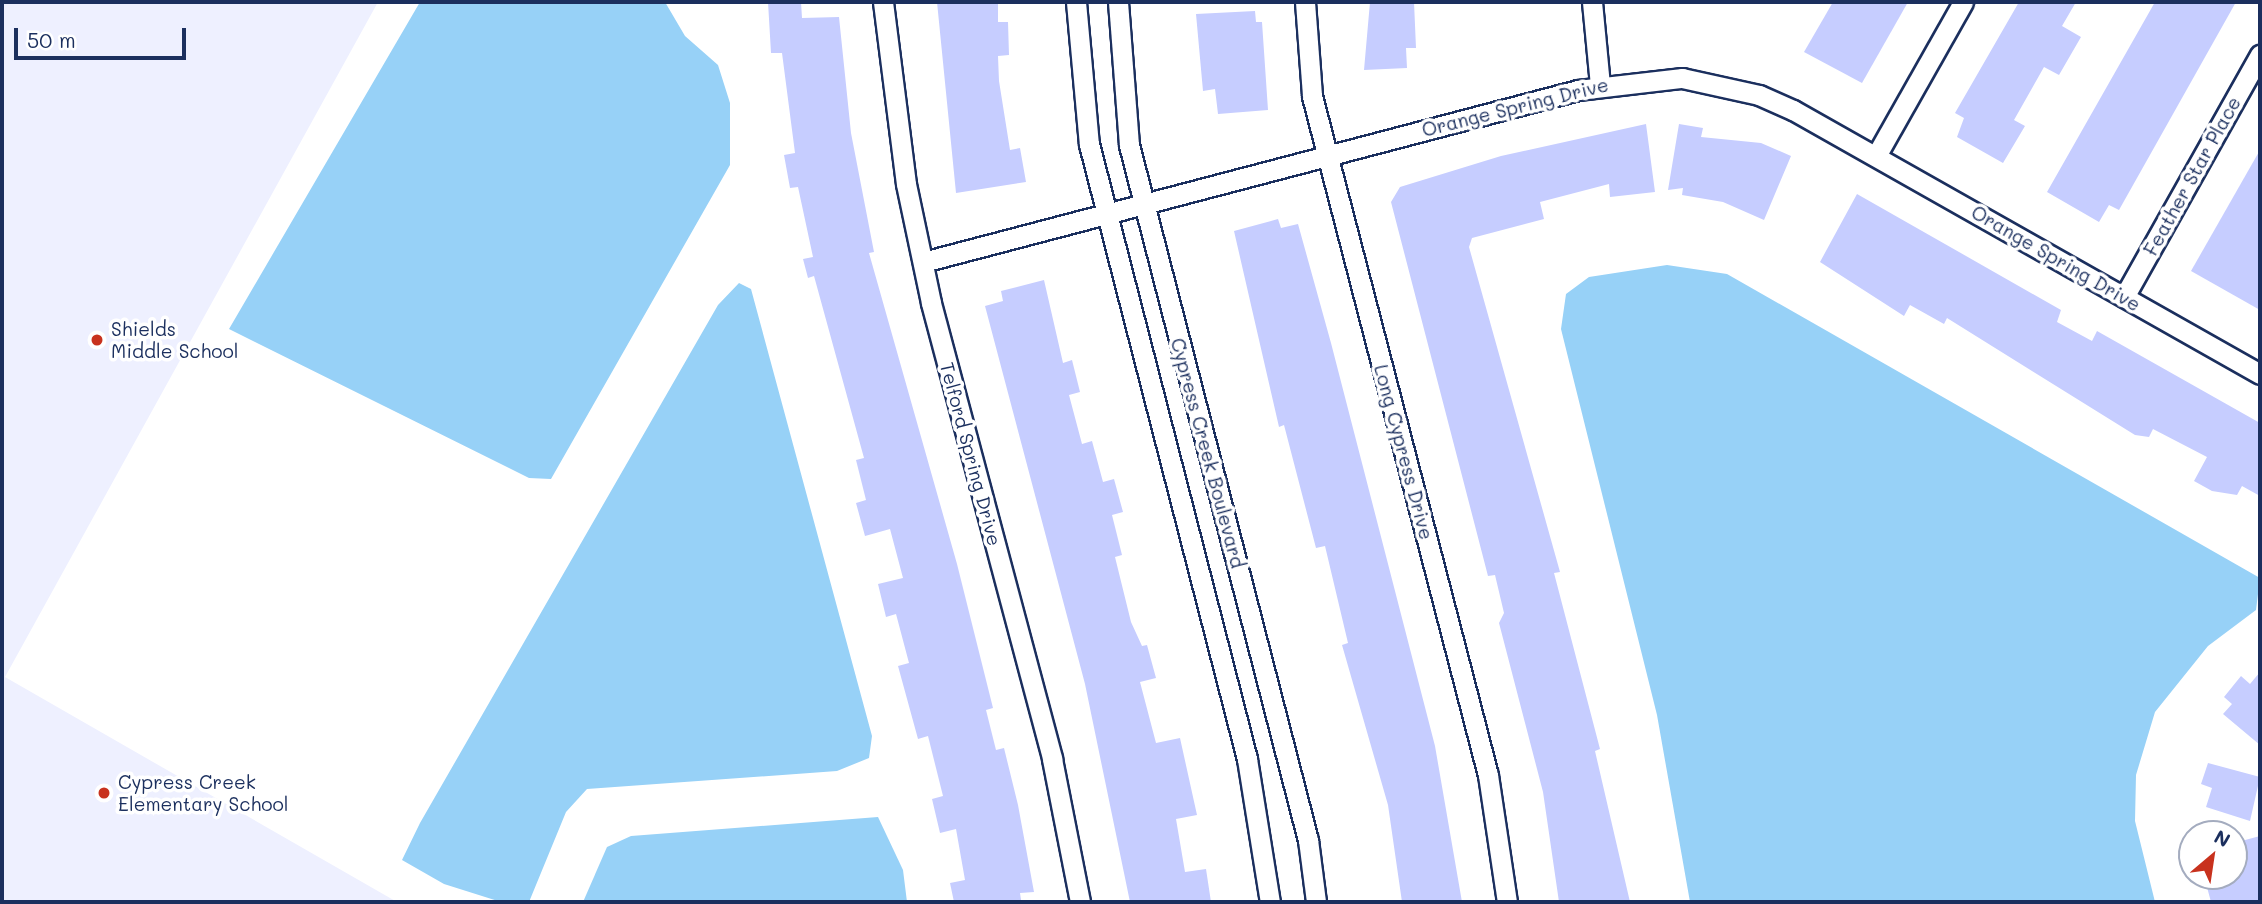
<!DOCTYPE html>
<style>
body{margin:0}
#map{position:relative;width:2262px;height:904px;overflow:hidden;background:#fff;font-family:Mali,sans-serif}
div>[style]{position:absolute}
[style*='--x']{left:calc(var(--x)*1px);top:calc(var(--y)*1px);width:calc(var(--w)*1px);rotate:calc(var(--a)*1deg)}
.built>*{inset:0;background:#eef0ff}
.water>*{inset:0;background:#97d1f7}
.building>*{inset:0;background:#c6cdff}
.roads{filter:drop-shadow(2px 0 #1b2f5e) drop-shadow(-2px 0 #1b2f5e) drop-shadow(0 2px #1b2f5e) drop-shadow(0 -2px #1b2f5e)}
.street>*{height:19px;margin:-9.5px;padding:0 9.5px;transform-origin:9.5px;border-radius:9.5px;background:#fff}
.dots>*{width:19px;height:19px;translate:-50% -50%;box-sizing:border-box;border:4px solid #fff;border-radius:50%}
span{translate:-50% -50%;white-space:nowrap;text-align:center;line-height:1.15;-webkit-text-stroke:7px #fff;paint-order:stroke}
.street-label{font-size:19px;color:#1b2f5e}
.poi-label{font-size:19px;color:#1b2f5e}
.left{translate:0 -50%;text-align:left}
.frame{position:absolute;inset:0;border:4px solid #1b2f5e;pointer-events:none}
.north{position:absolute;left:2178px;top:820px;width:70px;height:70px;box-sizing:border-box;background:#fff;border:2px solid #a4acbf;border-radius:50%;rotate:29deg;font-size:19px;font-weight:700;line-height:28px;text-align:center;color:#1b2f5e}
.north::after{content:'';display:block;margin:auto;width:24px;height:32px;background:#c8321e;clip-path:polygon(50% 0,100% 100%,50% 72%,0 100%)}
.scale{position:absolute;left:14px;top:28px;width:172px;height:32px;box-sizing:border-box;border:4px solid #1b2f5e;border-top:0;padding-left:9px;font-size:21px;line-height:24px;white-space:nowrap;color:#1b2f5e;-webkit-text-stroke:5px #fff;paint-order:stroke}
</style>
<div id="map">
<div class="built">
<div style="clip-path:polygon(2px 2px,378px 2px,5px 677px,397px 902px,2px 902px)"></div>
</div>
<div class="water">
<div style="clip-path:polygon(420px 2px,665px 2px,685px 36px,718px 65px,730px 103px,730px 165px,551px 479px,529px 478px,229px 329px)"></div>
<div style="clip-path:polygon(1667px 265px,1727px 274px,2260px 578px,2256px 610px,2208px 646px,2155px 712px,2136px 775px,2135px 821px,2155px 902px,1690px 902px,1657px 715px,1561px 329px,1566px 294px,1589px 277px)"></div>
<div style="clip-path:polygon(739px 283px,751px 289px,872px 736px,869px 758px,837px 771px,587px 789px,566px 812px,529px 902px,501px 902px,444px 884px,402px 860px,420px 823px,718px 305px)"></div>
<div style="clip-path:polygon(878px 817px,903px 870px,907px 902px,583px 902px,607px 847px,631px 836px)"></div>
</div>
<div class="building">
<div style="clip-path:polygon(768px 2px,801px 2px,802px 18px,839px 17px,851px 133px,874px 252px,869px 253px,957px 564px,993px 708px,986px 710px,996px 750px,1004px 748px,1018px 805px,1034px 892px,1020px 893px,1021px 900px,954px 902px,950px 883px,965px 880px,956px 829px,940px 833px,932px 799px,943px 796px,928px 736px,918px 739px,898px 666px,909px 663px,896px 614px,886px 617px,878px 584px,903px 578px,890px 529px,865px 536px,856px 503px,866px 500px,856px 460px,864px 458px,814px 276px,808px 278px,803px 259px,813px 257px,798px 187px,790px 188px,784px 155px,795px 153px,782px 53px,771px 53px)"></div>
<div style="clip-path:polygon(937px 2px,998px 2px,998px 22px,1008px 22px,1009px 55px,998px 56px,999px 81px,1010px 150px,1020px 148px,1026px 182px,956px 193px)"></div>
<div style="clip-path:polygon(1370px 2px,1414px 2px,1416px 48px,1406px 48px,1407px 68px,1364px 70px)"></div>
<div style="clip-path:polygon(1833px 2px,1908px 2px,1862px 83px,1804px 52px)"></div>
<div style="clip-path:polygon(2019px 2px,2076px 2px,2062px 26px,2081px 37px,2059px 75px,2044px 67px,2014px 120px,2025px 126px,2003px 163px,1957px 137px,1964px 118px,1955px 113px)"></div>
<div style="clip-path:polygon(2155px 2px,2236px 2px,2119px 210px,2109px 205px,2099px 222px,2047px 192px)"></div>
<div style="clip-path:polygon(1255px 11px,1256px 22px,1262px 22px,1268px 110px,1218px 114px,1215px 89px,1203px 91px,1196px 14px)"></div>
<div style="clip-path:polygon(1646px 124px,1655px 192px,1610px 197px,1609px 184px,1540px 202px,1544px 219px,1472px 238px,1469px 247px,1560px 572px,1554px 573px,1600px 749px,1595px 751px,1630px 902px,1559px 902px,1543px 792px,1499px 623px,1504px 613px,1495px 575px,1488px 576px,1391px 202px,1400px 187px,1501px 156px)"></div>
<div style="clip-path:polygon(1679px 124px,1703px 128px,1701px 137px,1761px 143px,1791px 156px,1764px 220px,1723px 202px,1682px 195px,1683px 188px,1668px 190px)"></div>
<div style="clip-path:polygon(2260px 150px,2260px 310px,2191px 271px)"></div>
<div style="clip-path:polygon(1857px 194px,2061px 310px,2057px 322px,2092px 341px,2097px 331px,2260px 423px,2260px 496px,2242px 486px,2237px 495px,2212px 491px,2194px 481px,2207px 457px,2153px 429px,2149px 437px,2135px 435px,1947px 318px,1944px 324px,1910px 305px,1904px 316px,1820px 262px)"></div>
<div style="clip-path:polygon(1278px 219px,1281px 228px,1298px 224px,1331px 343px,1435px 746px,1462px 902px,1402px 902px,1388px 805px,1342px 645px,1348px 643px,1325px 546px,1316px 548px,1284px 425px,1279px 427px,1234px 231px)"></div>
<div style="clip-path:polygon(1044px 280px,1063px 363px,1072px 360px,1080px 392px,1069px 395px,1082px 444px,1092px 441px,1103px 482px,1114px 479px,1123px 512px,1112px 515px,1122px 555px,1115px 557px,1131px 622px,1142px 646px,1147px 645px,1156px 678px,1140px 682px,1156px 743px,1180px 738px,1197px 815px,1176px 819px,1185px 872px,1206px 869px,1211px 902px,1130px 902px,1085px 684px,985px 306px,1003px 301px,1001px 291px)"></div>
<div style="clip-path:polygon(2260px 672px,2260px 745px,2223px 714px,2232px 704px,2224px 697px,2241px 676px,2250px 684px)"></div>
<div style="clip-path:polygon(2208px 763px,2260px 777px,2250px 821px,2206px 807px,2212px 788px,2201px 784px)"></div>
<div style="clip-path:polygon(2260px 836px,2260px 902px,2211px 902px,2204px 876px,2234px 876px,2234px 843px)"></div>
</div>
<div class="roads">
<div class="street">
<div style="--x:883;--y:2;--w:183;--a:82.8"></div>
<div style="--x:906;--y:184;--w:122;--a:78.1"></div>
<div style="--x:931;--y:303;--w:472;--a:75.1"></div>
<div style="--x:1052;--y:759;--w:146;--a:78.9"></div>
<div style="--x:1076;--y:2;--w:143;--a:84.8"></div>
<div style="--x:1089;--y:144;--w:635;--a:75.59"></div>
<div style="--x:1247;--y:759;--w:145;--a:80.9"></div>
<div style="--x:1118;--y:2;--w:143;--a:85.6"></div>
<div style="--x:1129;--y:145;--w:718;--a:75.56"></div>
<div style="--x:1308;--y:840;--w:63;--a:82.6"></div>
<div style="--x:1305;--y:2;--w:94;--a:85.7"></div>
<div style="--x:1312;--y:96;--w:701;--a:75.47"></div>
<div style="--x:1488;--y:775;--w:128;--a:81.5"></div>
<div style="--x:1592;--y:2;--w:83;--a:84.5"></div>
<div style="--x:1876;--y:156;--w:177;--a:-60.5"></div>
<div style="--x:923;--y:262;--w:677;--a:-14.71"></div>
<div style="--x:1578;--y:90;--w:105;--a:-6.6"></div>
<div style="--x:1682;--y:78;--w:79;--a:12.4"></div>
<div style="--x:1759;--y:95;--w:37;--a:24"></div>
<div style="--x:1793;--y:110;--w:536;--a:29.48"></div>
<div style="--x:2124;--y:297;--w:278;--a:-60.7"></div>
</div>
</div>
<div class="dots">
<div style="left:97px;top:340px;background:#c8321e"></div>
<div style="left:104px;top:793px;background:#c8321e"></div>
</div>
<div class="street-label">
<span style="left:1515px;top:107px;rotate:-14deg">Orange Spring Drive</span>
<span style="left:2192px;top:176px;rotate:-61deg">Feather Star Place</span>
<span style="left:2056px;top:258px;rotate:30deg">Orange Spring Drive</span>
<span style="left:1404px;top:452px;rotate:75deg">Long Cypress Drive</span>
<span style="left:1208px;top:453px;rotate:75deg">Cypress Creek Boulevard</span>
<span style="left:971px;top:454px;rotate:75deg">Telford Spring Drive</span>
</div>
<div class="poi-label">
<span class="left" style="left:111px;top:340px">Shields<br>Middle School</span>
<span class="left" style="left:118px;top:793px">Cypress Creek<br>Elementary School</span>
</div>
<div class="frame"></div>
<div class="north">N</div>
<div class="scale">50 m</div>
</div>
